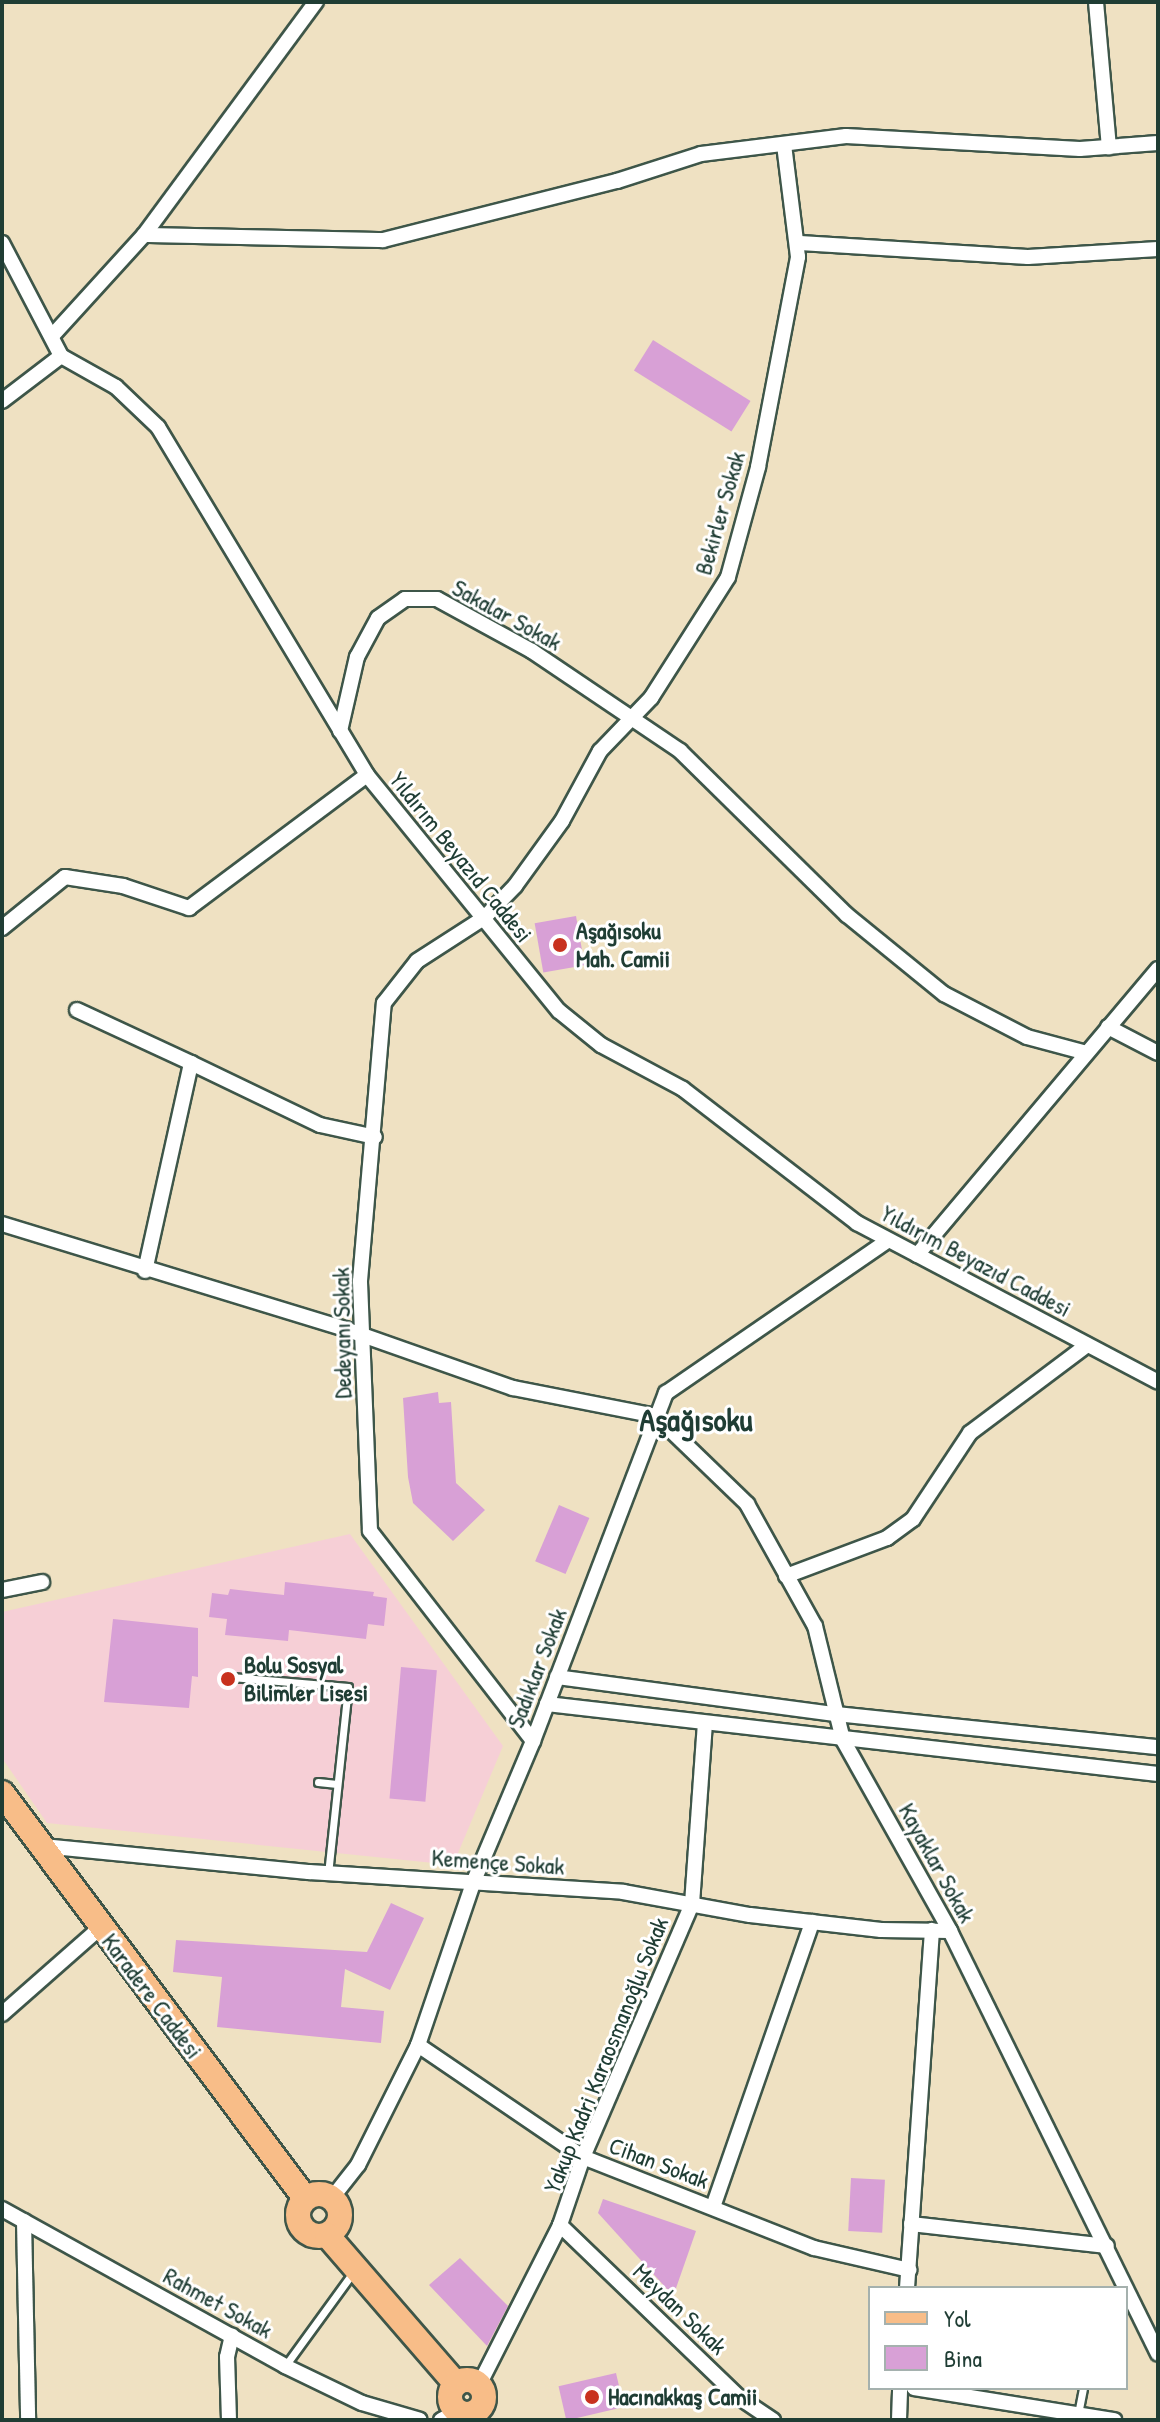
<!DOCTYPE html>
<meta charset="utf-8">
<style>
body{margin:0}
#map{position:relative;width:1160px;height:2422px;overflow:hidden;background:#efe1c2;font-family:"Patrick Hand",sans-serif}
div>[style]{position:absolute}
[style*='--x']{left:calc(var(--x)*1px);top:calc(var(--y)*1px);width:calc(var(--w)*1px);rotate:calc(var(--a)*1deg)}
.built>*{inset:0;background:#f6cfd6}
.building>*{inset:0;background:#d8a0d6;transform-origin:0 0}
.roads{filter:drop-shadow(2px 0 #3e5649) drop-shadow(-2px 0 #3e5649) drop-shadow(0 2px #3e5649) drop-shadow(0 -2px #3e5649)}
.service>*{height:7px;margin:-3.5px;padding:0 3.5px;transform-origin:3.5px;border-radius:3.5px;background:#fff}
.minor>*{height:14px;margin:-7px;padding:0 7px;transform-origin:7px;border-radius:7px;background:#fff}
.primary>*{height:24px;margin:-12px;padding:0 12px;transform-origin:12px;border-radius:12px;background:#f8bd88}
.primary>.ring{margin:-12px;padding:0;box-sizing:content-box;background:none;border:24px solid #f8bd88;border-radius:50%}
.dots>*{width:22px;height:22px;translate:-50% -50%;box-sizing:border-box;border:4px solid #fff;border-radius:50%}
span{translate:-50% -50%;white-space:nowrap;text-align:center;line-height:1.15;-webkit-text-stroke:6px #fff;paint-order:stroke}
.street-label{font-size:24px;color:#1f3d34}
.poi-label{font-size:24px;color:#1f3d34;font-weight:700}
.left{translate:0 -50%;text-align:left}
.district-label{font-size:32px;color:#1f3d34;font-weight:700}
.frame{position:absolute;inset:0;border:4px solid #1f3d34;pointer-events:none}
.legend{position:absolute;left:868px;top:2286px;width:260px;height:104px;box-sizing:border-box;background:#fff;border:2px solid #a5b1ae;margin:0;padding:10px 14px;list-style:none;font-size:24px;color:#1f3d34}
.legend li{display:flex;align-items:center;gap:16px;height:40px}
.legend b{width:40px;border:2px solid #a5b1ae}
</style>
<div id="map">
<div class="built">
<div style="clip-path:polygon(350px 1534px,503px 1746px,453px 1865px,47px 1823px,2px 1758px,2px 1612px)"></div>
</div>
<div class="building">
<div style="left:653px;top:340px;width:115px;height:36px;rotate:32deg"></div>
<div style="left:576px;top:916px;width:50px;height:42px;rotate:80deg"></div>
<div style="clip-path:polygon(438px 1392px,439px 1403px,451px 1402px,456px 1483px,485px 1510px,453px 1541px,413px 1503px,408px 1477px,403px 1398px)"></div>
<div style="left:559px;top:1505px;width:33px;height:61px;rotate:23deg"></div>
<div style="clip-path:polygon(285px 1582px,374px 1592px,373px 1596px,387px 1598px,384px 1626px,368px 1624px,366px 1639px,289px 1630px,288px 1641px,225px 1635px,227px 1619px,209px 1617px,212px 1593px,228px 1595px,230px 1589px,284px 1595px)"></div>
<div style="clip-path:polygon(113px 1619px,198px 1628px,198px 1677px,192px 1676px,189px 1708px,104px 1702px)"></div>
<div style="left:401px;top:1667px;width:36px;height:132px;rotate:5deg"></div>
<div style="clip-path:polygon(391px 1903px,424px 1918px,390px 1990px,345px 1969px,341px 2007px,384px 2011px,381px 2043px,217px 2027px,222px 1977px,173px 1972px,176px 1940px,367px 1952px)"></div>
<div style="left:851px;top:2178px;width:34px;height:53px;rotate:3deg"></div>
<div style="clip-path:polygon(603px 2199px,696px 2231px,675px 2291px,667px 2289px,598px 2213px)"></div>
<div style="clip-path:polygon(460px 2258px,508px 2306px,487px 2346px,429px 2285px)"></div>
<div style="left:616px;top:2373px;width:35px;height:59px;rotate:77deg"></div>
</div>
<div class="roads">
<div class="service">
<div style="--x:232;--y:1677;--w:116;--a:4.9"></div>
<div style="--x:348;--y:1687;--w:188;--a:96.1"></div>
<div style="--x:318;--y:1782;--w:19;--a:6"></div>
<div style="--x:285;--y:2366;--w:117;--a:-54"></div>
<div style="--x:1078;--y:2414;--w:26;--a:-79"></div>
</div>
<div class="minor">
<div style="--x:1096;--y:2;--w:146;--a:84.9"></div>
<div style="--x:144;--y:235;--w:239;--a:1.2"></div>
<div style="--x:383;--y:240;--w:241;--a:-14.2"></div>
<div style="--x:617;--y:181;--w:88;--a:-17.8"></div>
<div style="--x:701;--y:154;--w:146;--a:-7.1"></div>
<div style="--x:846;--y:136;--w:234;--a:3.2"></div>
<div style="--x:1080;--y:149;--w:78;--a:-4.4"></div>
<div style="--x:2;--y:243;--w:127;--a:62.4"></div>
<div style="--x:800;--y:243;--w:228;--a:3.5"></div>
<div style="--x:1028;--y:257;--w:130;--a:-3.5"></div>
<div style="--x:52;--y:336;--w:137;--a:-47.7"></div>
<div style="--x:144;--y:235;--w:290;--a:-53.6"></div>
<div style="--x:61;--y:356;--w:63;--a:29.4"></div>
<div style="--x:116;--y:387;--w:58;--a:43.6"></div>
<div style="--x:158;--y:427;--w:406;--a:59"></div>
<div style="--x:367;--y:775;--w:304;--a:50.9"></div>
<div style="--x:559;--y:1011;--w:54;--a:39"></div>
<div style="--x:601;--y:1045;--w:93;--a:28.2"></div>
<div style="--x:683;--y:1089;--w:220;--a:37.6"></div>
<div style="--x:857;--y:1223;--w:340;--a:27.8"></div>
<div style="--x:2;--y:401;--w:74;--a:-37.3"></div>
<div style="--x:340;--y:731;--w:76;--a:-77.1"></div>
<div style="--x:357;--y:657;--w:44;--a:-61.7"></div>
<div style="--x:378;--y:618;--w:33;--a:-35"></div>
<div style="--x:405;--y:599;--w:32;--a:0"></div>
<div style="--x:437;--y:599;--w:108;--a:28.7"></div>
<div style="--x:532;--y:651;--w:179;--a:34"></div>
<div style="--x:680;--y:751;--w:234;--a:44.5"></div>
<div style="--x:847;--y:915;--w:125;--a:39.2"></div>
<div style="--x:944;--y:994;--w:93;--a:27.4"></div>
<div style="--x:1027;--y:1037;--w:58;--a:15"></div>
<div style="--x:2;--y:928;--w:81;--a:-39"></div>
<div style="--x:65;--y:877;--w:59;--a:8.8"></div>
<div style="--x:123;--y:886;--w:70;--a:18.4"></div>
<div style="--x:189;--y:908;--w:222;--a:-36.8"></div>
<div style="--x:77;--y:1010;--w:126;--a:24.9"></div>
<div style="--x:1108;--y:1027;--w:56;--a:27.5"></div>
<div style="--x:2;--y:1224;--w:359;--a:17"></div>
<div style="--x:345;--y:1329;--w:178;--a:19.4"></div>
<div style="--x:513;--y:1388;--w:146;--a:11.1"></div>
<div style="--x:656;--y:1416;--w:127;--a:44"></div>
<div style="--x:747;--y:1504;--w:140;--a:60.9"></div>
<div style="--x:815;--y:1626;--w:117;--a:76.2"></div>
<div style="--x:843;--y:1740;--w:219;--a:60.7"></div>
<div style="--x:950;--y:1931;--w:471;--a:63.8"></div>
<div style="--x:917;--y:1255;--w:374;--a:-49.9"></div>
<div style="--x:145;--y:1271;--w:213;--a:-77.5"></div>
<div style="--x:191;--y:1063;--w:143;--a:25.7"></div>
<div style="--x:320;--y:1125;--w:56;--a:12.3"></div>
<div style="--x:786;--y:1576;--w:108;--a:-20.6"></div>
<div style="--x:887;--y:1538;--w:32;--a:-36"></div>
<div style="--x:913;--y:1519;--w:103;--a:-56.5"></div>
<div style="--x:970;--y:1433;--w:146;--a:-36.9"></div>
<div style="--x:2;--y:1590;--w:41;--a:-11.3"></div>
<div style="--x:557;--y:1677;--w:281;--a:7.6"></div>
<div style="--x:836;--y:1714;--w:324;--a:5.9"></div>
<div style="--x:547;--y:1704;--w:615;--a:6.54"></div>
<div style="--x:533;--y:1741;--w:266;--a:-127.8"></div>
<div style="--x:370;--y:1531;--w:250;--a:-92.3"></div>
<div style="--x:360;--y:1281;--w:279;--a:-85.1"></div>
<div style="--x:384;--y:1003;--w:53;--a:-51.8"></div>
<div style="--x:417;--y:961;--w:81;--a:-32.9"></div>
<div style="--x:485;--y:917;--w:43;--a:-45.9"></div>
<div style="--x:515;--y:886;--w:80;--a:-54.1"></div>
<div style="--x:562;--y:821;--w:80;--a:-61.5"></div>
<div style="--x:600;--y:751;--w:74;--a:-46.1"></div>
<div style="--x:651;--y:698;--w:143;--a:-57.5"></div>
<div style="--x:728;--y:577;--w:114;--a:-74.7"></div>
<div style="--x:758;--y:467;--w:214;--a:-79.2"></div>
<div style="--x:798;--y:257;--w:113;--a:-97.1"></div>
<div style="--x:42;--y:1846;--w:268;--a:5.6"></div>
<div style="--x:309;--y:1872;--w:315;--a:3.6"></div>
<div style="--x:623;--y:1892;--w:129;--a:10.3"></div>
<div style="--x:750;--y:1915;--w:132;--a:6.5"></div>
<div style="--x:881;--y:1930;--w:69;--a:0.8"></div>
<div style="--x:2;--y:2014;--w:130;--a:-41.3"></div>
<div style="--x:418;--y:2045;--w:199;--a:34.2"></div>
<div style="--x:583;--y:2157;--w:248;--a:21.5"></div>
<div style="--x:814;--y:2248;--w:98;--a:13"></div>
<div style="--x:332;--y:2198;--w:42;--a:-51.8"></div>
<div style="--x:358;--y:2165;--w:134;--a:-63.4"></div>
<div style="--x:418;--y:2045;--w:171;--a:-71.2"></div>
<div style="--x:473;--y:1883;--w:154;--a:-67.1"></div>
<div style="--x:533;--y:1741;--w:373;--a:-69.1"></div>
<div style="--x:666;--y:1393;--w:268;--a:-34.5"></div>
<div style="--x:713;--y:2207;--w:302;--a:-70.8"></div>
<div style="--x:2;--y:2209;--w:324;--a:29"></div>
<div style="--x:285;--y:2366;--w:85;--a:25.7"></div>
<div style="--x:362;--y:2403;--w:60;--a:16.3"></div>
<div style="--x:24;--y:2221;--w:199;--a:88.8"></div>
<div style="--x:911;--y:2224;--w:197;--a:6.4"></div>
<div style="--x:560;--y:2225;--w:250;--a:43.9"></div>
<div style="--x:740;--y:2398;--w:40;--a:34"></div>
<div style="--x:907;--y:2288;--w:359;--a:-86"></div>
<div style="--x:479;--y:2385;--w:179;--a:-63.1"></div>
<div style="--x:560;--y:2225;--w:72;--a:-71.3"></div>
<div style="--x:583;--y:2157;--w:275;--a:-66.7"></div>
<div style="--x:692;--y:1904;--w:181;--a:-85.9"></div>
<div style="--x:914;--y:2388;--w:203;--a:9.1"></div>
<div style="--x:229;--y:2420;--w:63;--a:-91.8"></div>
<div style="--x:227;--y:2357;--w:22;--a:-77"></div>
<div style="--x:441;--y:2420;--w:18;--a:-29"></div>
<div style="--x:899;--y:2420;--w:32;--a:-88"></div>
</div>
<div class="primary">
<div style="--x:2;--y:1793;--w:506;--a:53.2"></div>
<div class="ring" style="left:298px;top:2194px;width:18px;height:18px"></div>
<div style="--x:327;--y:2235;--w:197;--a:49.1"></div>
<div class="ring" style="left:450px;top:2380px;width:10px;height:10px"></div>
</div>
</div>
<div class="dots">
<div style="left:560px;top:945px;background:#c8321e"></div>
<div style="left:228px;top:1679px;background:#c8321e"></div>
<div style="left:592px;top:2397px;background:#c8321e"></div>
</div>
<div class="street-label">
<span style="left:720px;top:513px;rotate:-74deg">Bekirler Sokak</span>
<span style="left:507px;top:615px;rotate:29deg">Sakalar Sokak</span>
<span style="left:461px;top:857px;rotate:51deg">Yıldırım Beyazıd Caddesi</span>
<span style="left:976px;top:1261px;rotate:28deg">Yıldırım Beyazıd Caddesi</span>
<span style="left:342px;top:1333px;rotate:-91deg">Dedeyanı Sokak</span>
<span style="left:537px;top:1668px;rotate:-69deg">Sadıklar Sokak</span>
<span style="left:498px;top:1862px;rotate:4deg">Kemençe Sokak</span>
<span style="left:937px;top:1863px;rotate:61deg">Kayaklar Sokak</span>
<span style="left:152px;top:1996px;rotate:53deg">Karadere Caddesi</span>
<span style="left:606px;top:2055px;rotate:-68deg">Yakup Kadri Karaosmanoğlu Sokak</span>
<span style="left:659px;top:2163px;rotate:21deg">Cihan Sokak</span>
<span style="left:218px;top:2303px;rotate:29deg">Rahmet Sokak</span>
<span style="left:680px;top:2309px;rotate:44deg">Meydan Sokak</span>
</div>
<div class="poi-label">
<span class="left" style="left:576px;top:945px">Aşağısoku<br>Mah. Camii</span>
<span class="left" style="left:244px;top:1679px">Bolu Sosyal<br>Bilimler Lisesi</span>
<span class="left" style="left:608px;top:2397px">Hacınakkaş Camii</span>
</div>
<div class="district-label">
<span style="left:696px;top:1420px">Aşağısoku</span>
</div>
<div class="frame"></div>
<ul class="legend">
<li><b style="height:10px;background:#f8bd88"></b>Yol</li>
<li><b style="height:22px;background:#d8a0d6"></b>Bina</li>
</ul>
</div>
